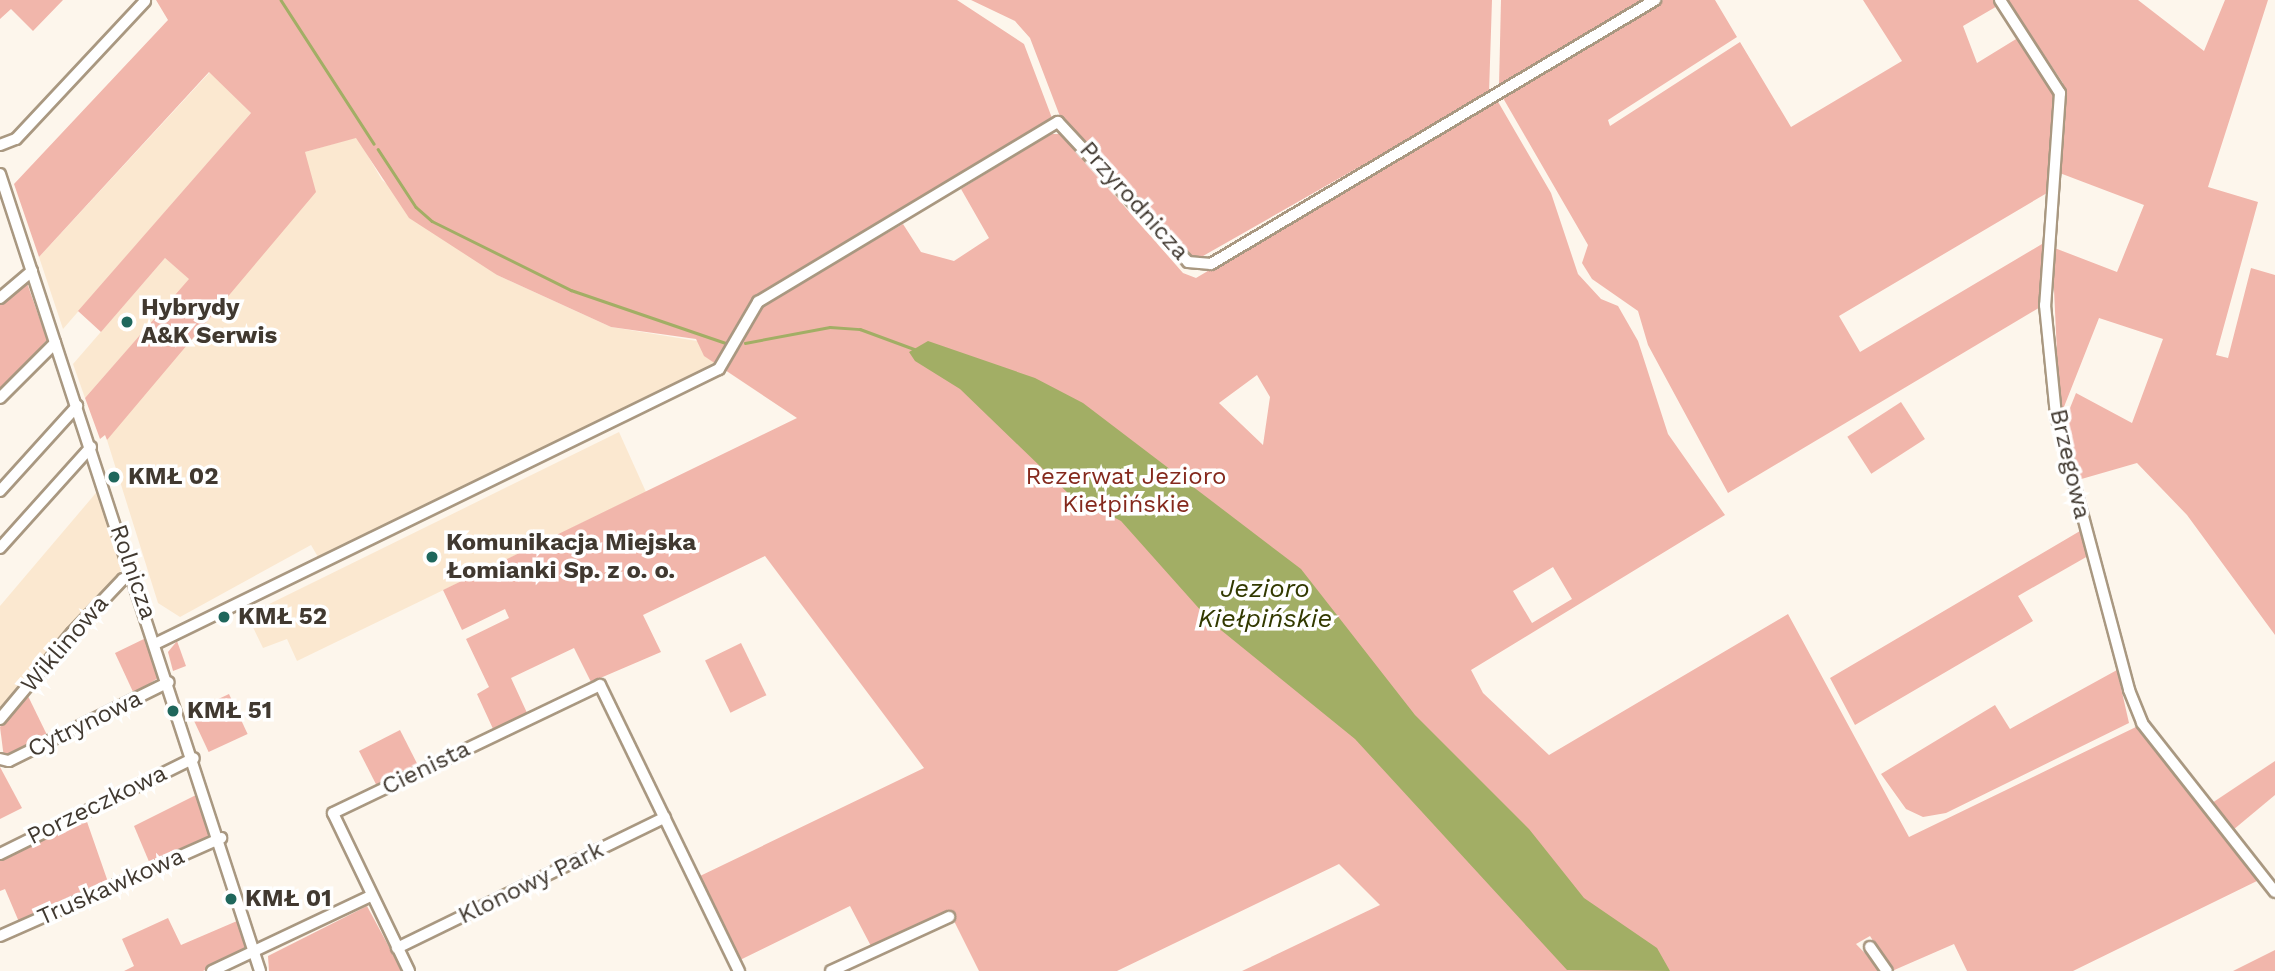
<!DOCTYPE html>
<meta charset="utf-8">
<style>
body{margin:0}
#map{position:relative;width:2275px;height:971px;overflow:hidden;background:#fdf6ec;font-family:"Work Sans",sans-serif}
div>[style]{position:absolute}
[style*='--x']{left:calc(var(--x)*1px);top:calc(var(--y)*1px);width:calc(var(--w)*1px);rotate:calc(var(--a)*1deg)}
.built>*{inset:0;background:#fbe8d0}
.green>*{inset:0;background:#f1b6ab;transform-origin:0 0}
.water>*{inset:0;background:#a2ae65}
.stream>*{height:2.5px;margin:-1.25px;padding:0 1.25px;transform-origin:1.25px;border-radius:1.25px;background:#a2ae65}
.roads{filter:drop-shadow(2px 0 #a99881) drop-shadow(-2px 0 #a99881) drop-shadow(0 2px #a99881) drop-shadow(0 -2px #a99881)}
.minor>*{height:10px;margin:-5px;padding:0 5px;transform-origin:5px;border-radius:5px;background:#fff}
.dots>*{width:19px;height:19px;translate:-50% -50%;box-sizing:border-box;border:4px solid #fff;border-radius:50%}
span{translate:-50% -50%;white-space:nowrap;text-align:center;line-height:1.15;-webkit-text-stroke:7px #fff;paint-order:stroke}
.street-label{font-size:24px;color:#413930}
.poi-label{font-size:24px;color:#413930;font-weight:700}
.left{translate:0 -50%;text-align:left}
.park-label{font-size:24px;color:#85291d}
.water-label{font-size:26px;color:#323900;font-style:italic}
</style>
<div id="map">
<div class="built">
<div style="clip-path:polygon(210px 72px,251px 113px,63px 329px,39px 257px)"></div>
<div style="clip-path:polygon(357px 137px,382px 180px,497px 275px,611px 327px,728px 346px,717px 367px,318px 557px,311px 545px,180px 617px,158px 603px,107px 440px,305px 152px)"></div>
<div style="clip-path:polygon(165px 258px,190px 279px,85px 398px,73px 364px)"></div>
<div style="clip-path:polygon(619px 432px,646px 492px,297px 661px,287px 639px,263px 648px,247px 615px)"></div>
<div style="clip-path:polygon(101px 487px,124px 567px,0 712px,0 606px)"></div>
</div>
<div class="green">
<div style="clip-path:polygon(0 0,63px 0,33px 31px,11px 9px,0 19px)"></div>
<div style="clip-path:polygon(evenodd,156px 0,957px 0,1024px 44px,1052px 118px,859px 235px,875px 240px,903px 224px,921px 252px,954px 261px,989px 238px,961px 189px,1050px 134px,1061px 134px,1183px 273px,1196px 278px,1497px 100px,1551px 193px,1578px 274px,1601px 299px,1618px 306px,1638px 341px,1668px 434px,1725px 515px,1471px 670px,1483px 693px,1549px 755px,1788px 614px,1909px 837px,2138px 726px,2259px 880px,2073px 971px,1967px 971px,1954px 944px,1892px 971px,1870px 936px,1856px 944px,1882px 971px,1242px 971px,1380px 905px,1339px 864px,1117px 971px,979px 971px,949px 911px,872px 948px,850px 906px,740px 960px,700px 876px,924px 768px,765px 556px,643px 615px,661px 652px,591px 682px,574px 648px,511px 678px,528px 715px,494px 731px,477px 694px,489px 687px,466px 639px,509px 618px,505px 609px,462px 630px,443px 590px,797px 418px,704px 356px,696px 339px,611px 327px,497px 275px,409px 218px,356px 138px,305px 152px,316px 192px,107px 440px,105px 435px,100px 439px,85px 398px,189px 279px,165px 258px,101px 332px,78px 311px,251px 113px,209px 72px,39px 257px,14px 184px,168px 20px,156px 0,1257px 375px,1270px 397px,1263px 445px,1219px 403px,1257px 375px,156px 0,1553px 567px,1572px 599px,1532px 623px,1513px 591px,1553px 567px)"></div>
<div style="clip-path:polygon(971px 0,1492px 0,1489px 93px,1196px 260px,1061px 119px,1030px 38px,1015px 21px)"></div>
<div style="clip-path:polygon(1501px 0,1645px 0,1499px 86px)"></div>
<div style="clip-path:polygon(1663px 0,1715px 0,1737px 37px,1608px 120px,1610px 126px,1740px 42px,1791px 127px,1902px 61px,1863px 0,1996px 0,1999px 5px,1963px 26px,1977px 63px,2021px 36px,2055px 88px,2047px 193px,1839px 316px,1860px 352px,2042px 244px,2042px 306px,1728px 493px,1648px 345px,1638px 311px,1592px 279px,1582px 263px,1588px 245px,1503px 98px)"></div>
<div style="clip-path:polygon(2007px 0,2138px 0,2204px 51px,2225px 0,2268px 0,2208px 187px,2258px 202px,2216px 355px,2228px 358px,2251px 268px,2275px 275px,2275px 635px,2187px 515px,2137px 463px,2078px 480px,2062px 428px,2076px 393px,2132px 423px,2163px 339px,2099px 318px,2060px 417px,2052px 247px,2117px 272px,2144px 205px,2057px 172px,2063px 83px)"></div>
<div style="clip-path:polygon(25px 277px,47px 340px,0 393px,0 304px)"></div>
<div style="left:1901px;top:402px;width:44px;height:64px;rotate:57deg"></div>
<div style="clip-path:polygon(2080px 531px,2088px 556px,2018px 596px,2033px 621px,1855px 725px,1830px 678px)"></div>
<div style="clip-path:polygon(148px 637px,161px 676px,134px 694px,115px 653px)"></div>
<div style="clip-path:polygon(177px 641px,186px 666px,173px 671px,168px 652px)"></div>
<div style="left:741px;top:643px;width:58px;height:40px;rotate:64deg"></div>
<div style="clip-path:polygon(2117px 670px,2129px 723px,1946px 813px,1923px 817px,1906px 809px,1881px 774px,1995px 705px,2010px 729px)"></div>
<div style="clip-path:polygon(27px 694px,48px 737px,4px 758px,0 727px)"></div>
<div style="left:229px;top:694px;width:44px;height:43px;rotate:65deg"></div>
<div style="left:400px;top:730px;width:42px;height:46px;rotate:63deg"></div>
<div style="clip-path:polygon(2275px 761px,2275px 795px,2233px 830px,2212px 803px)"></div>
<div style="clip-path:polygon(0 767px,22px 808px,0 819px)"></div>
<div style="clip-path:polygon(198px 794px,211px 837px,150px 864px,134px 826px)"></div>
<div style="clip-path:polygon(85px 816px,108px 882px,19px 922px,5px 889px,0 891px,0 858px)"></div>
<div style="clip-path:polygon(367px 906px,402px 971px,269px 971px,268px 956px)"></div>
<div style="clip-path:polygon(168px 918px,181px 945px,237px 921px,246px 951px,203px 971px,124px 971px,134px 966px,122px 939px)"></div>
<div style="clip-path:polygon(2275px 950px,2275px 971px,2233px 971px)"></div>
</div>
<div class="water">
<div style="clip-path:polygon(928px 341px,1035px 378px,1083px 403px,1301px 569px,1415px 715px,1529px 829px,1584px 898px,1657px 948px,1670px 971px,1567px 970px,1355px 739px,1211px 622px,1121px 521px,1070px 495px,960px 389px,915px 361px,909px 352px)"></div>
</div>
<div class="stream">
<div style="--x:281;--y:0;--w:171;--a:57.1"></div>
<div style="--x:378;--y:149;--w:69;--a:56.8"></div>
<div style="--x:416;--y:207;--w:21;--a:41"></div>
<div style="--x:432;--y:221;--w:155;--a:26.4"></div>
<div style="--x:571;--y:290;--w:167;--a:18.9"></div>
<div style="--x:745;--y:343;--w:86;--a:-10.7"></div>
<div style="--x:830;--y:327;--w:30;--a:4"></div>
<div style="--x:860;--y:329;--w:58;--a:20.3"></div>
</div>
<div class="roads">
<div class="minor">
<div style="--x:2000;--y:0;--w:111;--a:57.2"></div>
<div style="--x:2060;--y:93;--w:213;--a:94"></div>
<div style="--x:2045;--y:305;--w:111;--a:84.3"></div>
<div style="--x:2056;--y:415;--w:285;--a:75.1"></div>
<div style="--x:2129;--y:690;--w:35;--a:68"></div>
<div style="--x:2142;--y:723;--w:215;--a:51.8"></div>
<div style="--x:0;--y:145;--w:17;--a:-21"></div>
<div style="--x:16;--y:139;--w:189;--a:-46.9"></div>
<div style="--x:0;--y:174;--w:838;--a:71.93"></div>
<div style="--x:0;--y:298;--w:42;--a:-40.2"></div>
<div style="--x:0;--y:398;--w:78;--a:-45"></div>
<div style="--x:0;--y:491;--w:115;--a:-47.8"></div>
<div style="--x:0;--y:548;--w:136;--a:-48"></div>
<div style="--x:157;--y:643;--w:625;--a:-25.99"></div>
<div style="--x:719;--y:369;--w:78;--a:-59.8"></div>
<div style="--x:758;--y:302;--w:350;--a:-31"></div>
<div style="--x:1058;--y:122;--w:191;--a:47.1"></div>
<div style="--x:1188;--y:262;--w:23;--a:5"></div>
<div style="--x:1211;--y:264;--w:517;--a:-30.74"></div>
<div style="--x:0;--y:719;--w:112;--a:-50.1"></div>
<div style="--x:72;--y:633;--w:74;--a:-46.6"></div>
<div style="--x:123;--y:579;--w:12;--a:-14"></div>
<div style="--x:0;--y:759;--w:9;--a:13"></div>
<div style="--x:9;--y:761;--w:178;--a:-26.3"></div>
<div style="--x:0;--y:854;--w:216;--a:-26.3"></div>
<div style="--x:0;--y:936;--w:242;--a:-23.9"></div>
<div style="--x:1870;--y:947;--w:29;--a:55"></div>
<div style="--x:397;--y:948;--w:298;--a:-26"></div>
<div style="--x:212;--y:971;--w:176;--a:-25.3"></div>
<div style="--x:409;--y:971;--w:175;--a:-115.7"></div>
<div style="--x:333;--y:813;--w:296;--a:-25.6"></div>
<div style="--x:600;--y:685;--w:318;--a:64.1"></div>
<div style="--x:831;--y:971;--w:130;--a:-24.6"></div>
</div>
</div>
<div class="dots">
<div style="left:127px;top:322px;background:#1f675c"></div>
<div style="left:114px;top:477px;background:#1f675c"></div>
<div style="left:432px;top:557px;background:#1f675c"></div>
<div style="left:224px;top:617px;background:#1f675c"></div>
<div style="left:173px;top:711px;background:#1f675c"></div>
<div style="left:231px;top:899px;background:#1f675c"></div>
</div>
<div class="street-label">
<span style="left:1134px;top:201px;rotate:48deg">Przyrodnicza</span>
<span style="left:2070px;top:464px;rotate:77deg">Brzegowa</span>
<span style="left:133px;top:572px;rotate:71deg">Rolnicza</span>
<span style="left:65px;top:644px;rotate:-49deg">Wiklinowa</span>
<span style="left:85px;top:724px;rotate:-26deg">Cytrynowa</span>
<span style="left:426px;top:768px;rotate:-26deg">Cienista</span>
<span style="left:97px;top:805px;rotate:-26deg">Porzeczkowa</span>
<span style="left:531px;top:883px;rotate:-26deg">Klonowy Park</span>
<span style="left:111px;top:887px;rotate:-24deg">Truskawkowa</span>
</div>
<div class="poi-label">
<span class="left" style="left:141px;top:322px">Hybrydy<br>A&amp;K Serwis</span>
<span class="left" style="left:128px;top:477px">KMŁ 02</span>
<span class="left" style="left:446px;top:557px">Komunikacja Miejska<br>Łomianki Sp. z o. o.</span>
<span class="left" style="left:238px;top:617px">KMŁ 52</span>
<span class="left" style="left:187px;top:711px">KMŁ 51</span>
<span class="left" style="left:245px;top:899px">KMŁ 01</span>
</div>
<div class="park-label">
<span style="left:1126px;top:491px">Rezerwat Jezioro<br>Kiełpińskie</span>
</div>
<div class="water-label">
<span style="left:1265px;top:604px">Jezioro<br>Kiełpińskie</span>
</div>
</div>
